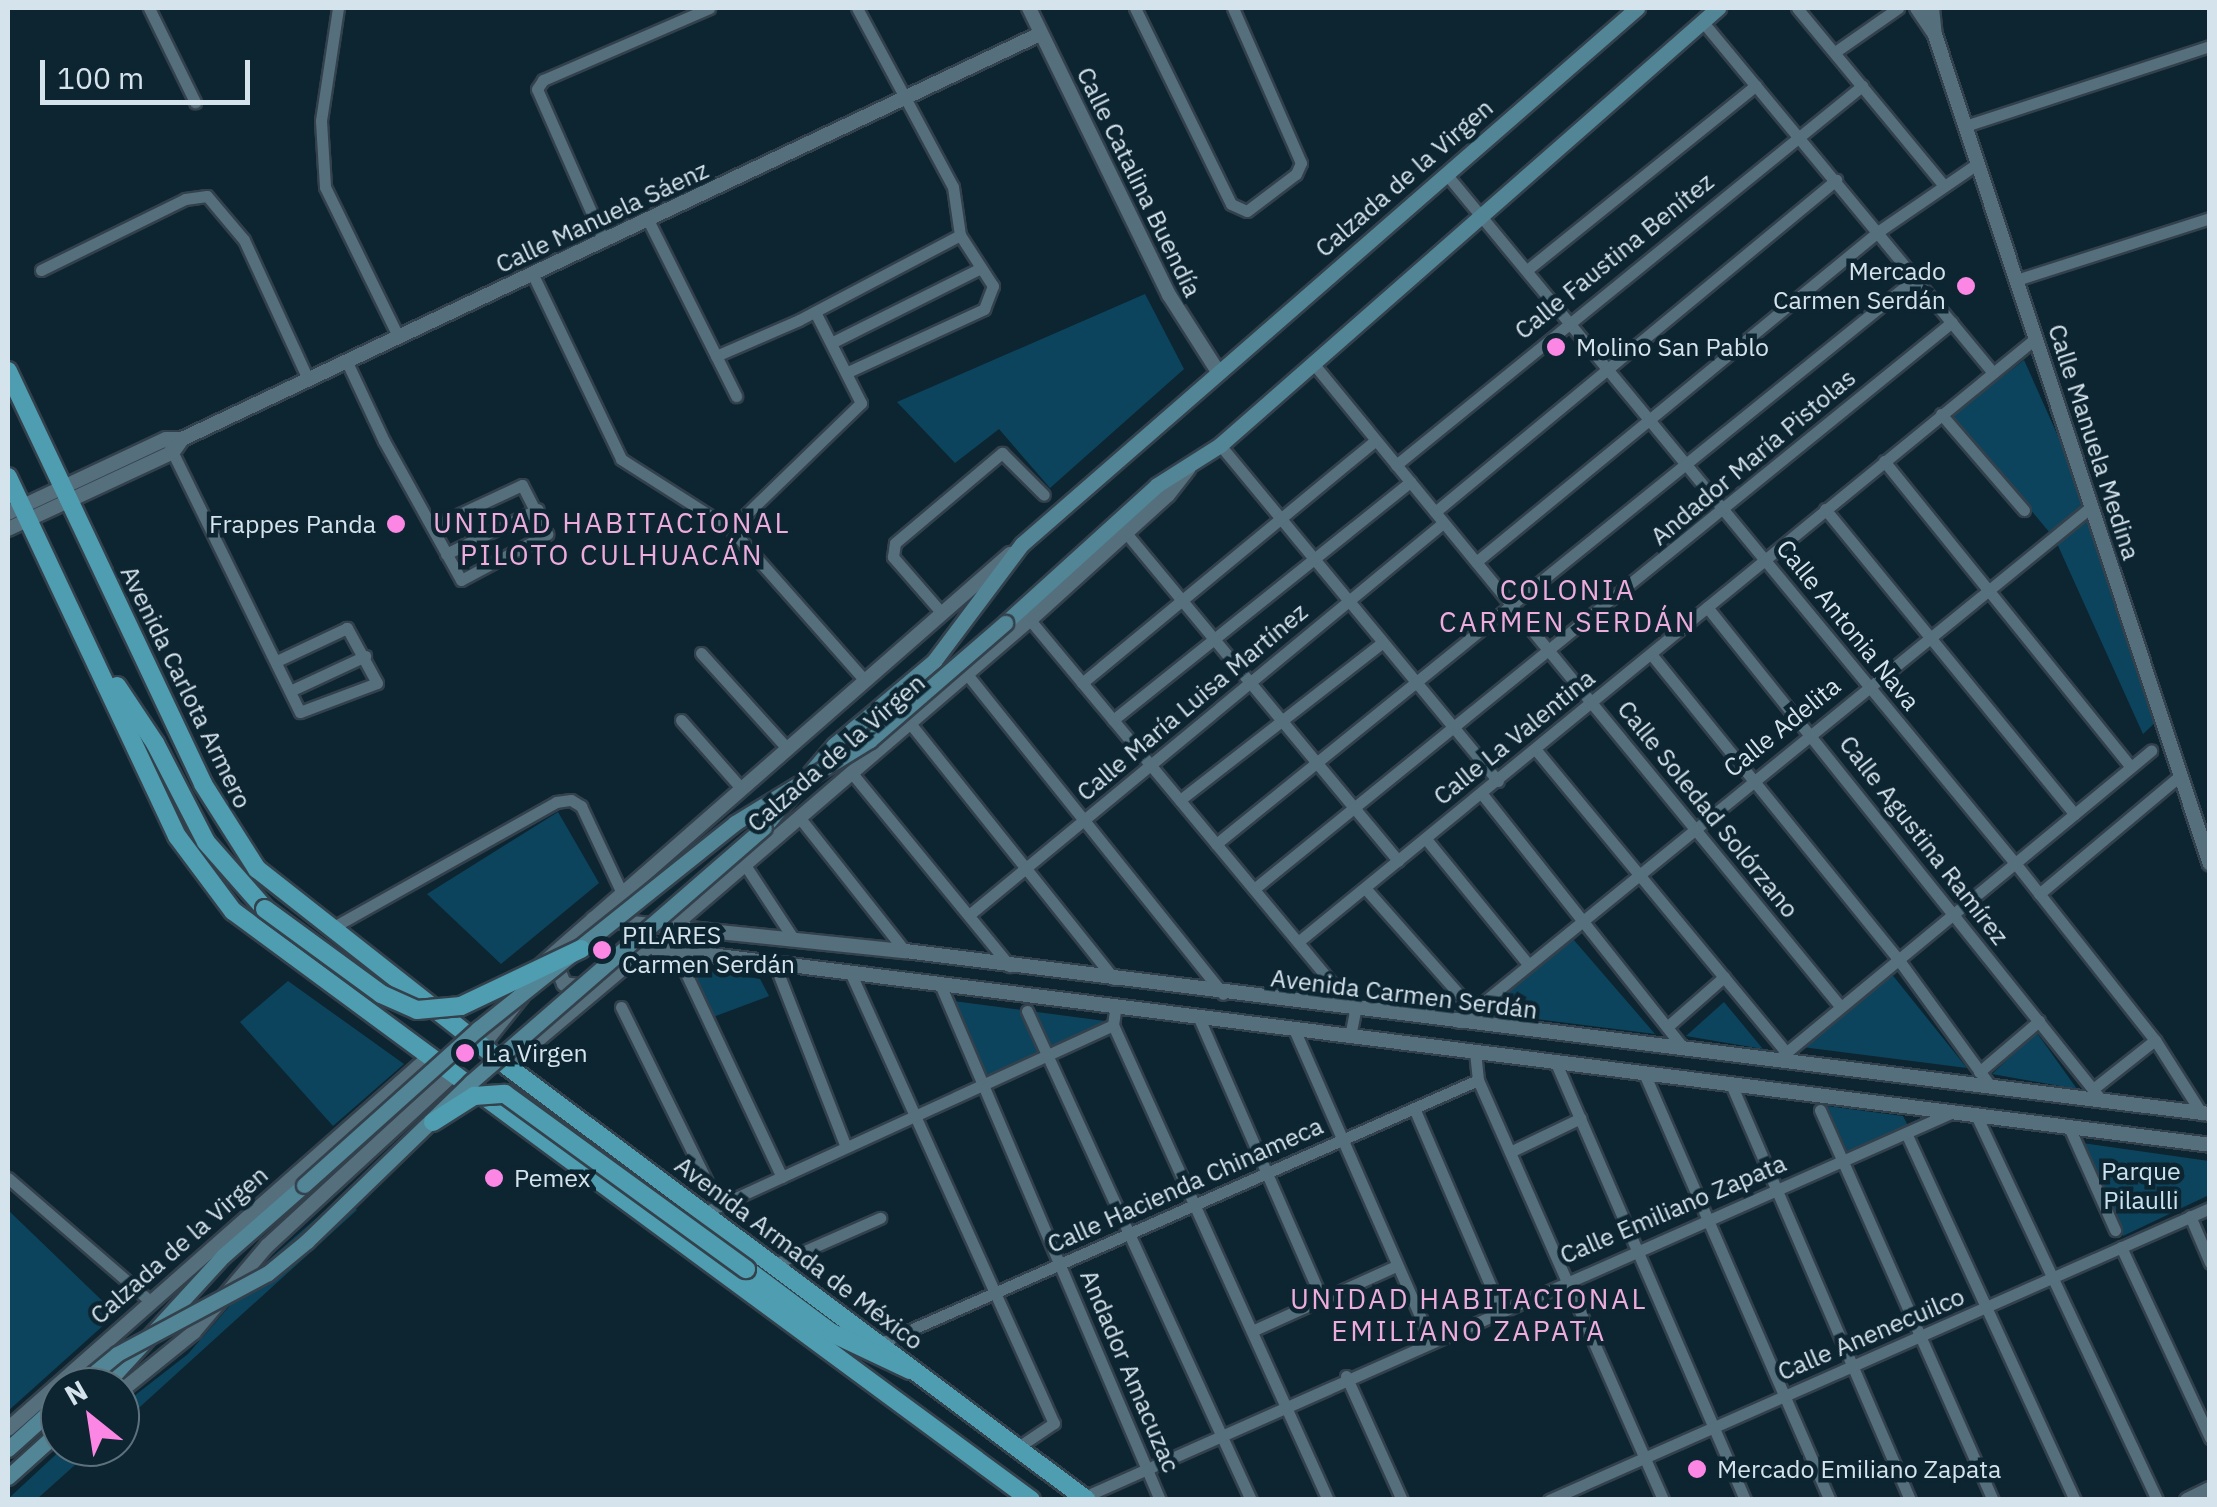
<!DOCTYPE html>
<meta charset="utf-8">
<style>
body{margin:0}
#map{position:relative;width:2217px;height:1507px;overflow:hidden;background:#0d2531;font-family:"IBM Plex Sans",sans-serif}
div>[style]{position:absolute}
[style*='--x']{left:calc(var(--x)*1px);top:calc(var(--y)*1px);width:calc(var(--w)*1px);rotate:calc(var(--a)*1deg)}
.green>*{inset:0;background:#0d445d}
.roads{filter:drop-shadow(2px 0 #33414c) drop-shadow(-2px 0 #33414c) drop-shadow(0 2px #33414c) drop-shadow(0 -2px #33414c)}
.minor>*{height:11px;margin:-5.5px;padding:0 5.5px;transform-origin:5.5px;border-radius:5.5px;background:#556f7d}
.tertiary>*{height:14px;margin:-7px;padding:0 7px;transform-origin:7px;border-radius:7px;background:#556f7d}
.secondary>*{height:15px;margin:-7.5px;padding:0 7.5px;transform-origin:7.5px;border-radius:7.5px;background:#528696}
.primary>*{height:18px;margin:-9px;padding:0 9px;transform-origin:9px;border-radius:9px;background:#4e9db0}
.bridges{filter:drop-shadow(2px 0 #33414c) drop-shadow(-2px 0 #33414c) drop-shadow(0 2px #33414c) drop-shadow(0 -2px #33414c)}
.secondary-bridge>*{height:15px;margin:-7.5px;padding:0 7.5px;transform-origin:7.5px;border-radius:7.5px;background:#528696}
.primary-bridge>*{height:18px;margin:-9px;padding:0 9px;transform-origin:9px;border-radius:9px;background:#4e9db0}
.dots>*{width:28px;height:28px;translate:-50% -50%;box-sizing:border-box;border:5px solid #0d2531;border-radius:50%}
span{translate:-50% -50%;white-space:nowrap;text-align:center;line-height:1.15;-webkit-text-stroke:9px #0d2531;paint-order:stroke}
.street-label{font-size:25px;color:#d5e3ec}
.poi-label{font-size:25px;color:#d5e3ec}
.right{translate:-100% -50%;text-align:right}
.left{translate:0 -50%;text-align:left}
.park-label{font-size:25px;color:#cae1ef}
.neighbourhood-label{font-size:28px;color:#eeacde;letter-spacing:2.5px}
.frame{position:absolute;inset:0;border:10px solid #d5e3ec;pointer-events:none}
.north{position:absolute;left:40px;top:1367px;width:100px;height:100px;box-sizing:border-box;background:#0d2531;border:2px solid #5d717c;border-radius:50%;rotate:330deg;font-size:28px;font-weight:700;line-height:40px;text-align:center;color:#d5e3ec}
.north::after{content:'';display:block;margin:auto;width:35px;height:45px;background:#fc86e4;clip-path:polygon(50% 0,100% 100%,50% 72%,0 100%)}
.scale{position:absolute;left:40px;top:60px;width:210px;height:45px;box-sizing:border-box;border:5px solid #d5e3ec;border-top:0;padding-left:12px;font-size:30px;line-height:35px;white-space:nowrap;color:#d5e3ec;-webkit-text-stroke:8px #0d2531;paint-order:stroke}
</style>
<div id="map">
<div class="green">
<div style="clip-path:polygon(1145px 294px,1184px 369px,1050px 488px,999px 429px,955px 463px,897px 402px)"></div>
<div style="clip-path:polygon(2024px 360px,2079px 483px,2157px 721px,2143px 734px,2055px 539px,1952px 416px)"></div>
<div style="clip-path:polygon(558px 812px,599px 883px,501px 964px,427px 894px)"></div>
<div style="clip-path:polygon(1573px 939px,1655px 1034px,1481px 1012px)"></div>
<div style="clip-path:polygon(686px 966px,760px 979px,769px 996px,713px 1017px)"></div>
<div style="clip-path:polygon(1890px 972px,1967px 1068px,1802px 1047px)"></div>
<div style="clip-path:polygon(288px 981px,404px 1064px,333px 1126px,240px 1022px)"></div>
<div style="clip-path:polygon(953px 1001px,1105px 1021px,985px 1080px)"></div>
<div style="clip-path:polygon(1724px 1002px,1763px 1049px,1686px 1036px)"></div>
<div style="clip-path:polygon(2036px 1033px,2037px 1033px,2077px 1089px,1992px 1074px)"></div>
<div style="clip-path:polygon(1827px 1106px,1903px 1116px,1908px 1126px,1849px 1155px)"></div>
<div style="clip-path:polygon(2082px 1143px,2209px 1161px,2209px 1195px,2123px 1236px)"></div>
<div style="clip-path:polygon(344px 1194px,357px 1210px,120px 1425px,120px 1407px,188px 1354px,272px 1257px)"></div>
<div style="clip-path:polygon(8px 1210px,116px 1314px,8px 1411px)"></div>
<div style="clip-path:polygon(64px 1447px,95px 1447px,37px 1499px,8px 1499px)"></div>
</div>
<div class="roads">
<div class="minor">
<div style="--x:149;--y:8;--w:105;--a:63.9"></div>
<div style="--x:338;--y:8;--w:114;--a:98.6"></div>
<div style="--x:321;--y:121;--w:66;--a:86.5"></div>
<div style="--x:325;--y:187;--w:166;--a:63.9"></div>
<div style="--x:857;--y:8;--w:203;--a:61.8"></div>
<div style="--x:953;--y:187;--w:49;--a:81.7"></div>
<div style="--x:1135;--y:8;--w:218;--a:63.9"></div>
<div style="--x:1231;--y:204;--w:17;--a:24"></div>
<div style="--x:1247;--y:211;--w:61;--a:-37.1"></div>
<div style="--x:1296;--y:174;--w:12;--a:-66"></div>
<div style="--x:1301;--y:163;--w:169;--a:-113.7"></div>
<div style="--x:1797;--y:8;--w:231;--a:50.4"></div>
<div style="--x:1702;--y:21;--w:453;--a:50.4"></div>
<div style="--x:1835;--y:52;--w:77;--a:-34.9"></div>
<div style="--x:1965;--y:126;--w:258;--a:-18.1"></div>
<div style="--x:1447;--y:175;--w:892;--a:50.46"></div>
<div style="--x:2015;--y:863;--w:226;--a:51.7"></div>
<div style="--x:2155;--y:1040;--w:88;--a:57.6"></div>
<div style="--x:648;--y:220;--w:197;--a:63.4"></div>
<div style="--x:604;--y:241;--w:166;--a:-113.8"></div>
<div style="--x:537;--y:89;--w:11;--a:-56"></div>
<div style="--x:543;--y:80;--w:181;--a:-23.4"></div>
<div style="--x:41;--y:270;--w:161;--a:-26.2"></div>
<div style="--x:185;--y:199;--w:22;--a:-8"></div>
<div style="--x:207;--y:196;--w:57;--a:49.9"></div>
<div style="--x:244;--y:240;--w:153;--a:65.3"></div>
<div style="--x:1527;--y:270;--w:294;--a:-38.9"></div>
<div style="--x:533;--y:275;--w:204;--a:64.4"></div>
<div style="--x:621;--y:459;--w:130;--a:32.5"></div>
<div style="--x:731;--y:529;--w:198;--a:48.5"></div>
<div style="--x:2016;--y:280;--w:204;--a:-17.7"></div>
<div style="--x:833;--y:342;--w:165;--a:-26.6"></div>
<div style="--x:716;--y:356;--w:90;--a:-23.4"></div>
<div style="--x:799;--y:320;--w:182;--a:-27.8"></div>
<div style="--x:346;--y:360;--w:89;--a:64.9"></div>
<div style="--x:384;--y:441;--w:159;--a:61"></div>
<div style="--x:461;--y:580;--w:98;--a:-28.1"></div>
<div style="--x:547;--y:534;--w:55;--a:-117"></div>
<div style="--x:522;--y:485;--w:99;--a:155"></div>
<div style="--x:1312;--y:362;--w:833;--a:50.65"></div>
<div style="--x:850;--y:371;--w:148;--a:-24.8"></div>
<div style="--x:984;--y:309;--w:25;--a:-69"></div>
<div style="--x:993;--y:286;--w:61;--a:-122.9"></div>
<div style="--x:1941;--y:414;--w:127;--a:49.2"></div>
<div style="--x:1220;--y:445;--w:436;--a:50.4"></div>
<div style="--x:170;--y:447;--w:295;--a:63.9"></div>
<div style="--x:300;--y:712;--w:82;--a:-20.6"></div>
<div style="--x:377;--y:683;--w:63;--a:-118.6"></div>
<div style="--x:347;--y:628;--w:77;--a:154.8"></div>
<div style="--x:1884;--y:461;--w:393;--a:51.1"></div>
<div style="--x:1396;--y:465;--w:601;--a:-39.12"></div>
<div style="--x:1825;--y:509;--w:394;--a:50.7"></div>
<div style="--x:1435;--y:512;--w:521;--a:-39.62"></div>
<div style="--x:731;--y:529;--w:181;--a:-44.1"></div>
<div style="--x:861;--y:403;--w:102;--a:-116.8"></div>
<div style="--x:1126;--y:533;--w:426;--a:50.3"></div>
<div style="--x:446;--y:554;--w:102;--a:-26.1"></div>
<div style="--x:1476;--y:562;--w:522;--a:-39.4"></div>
<div style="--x:1879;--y:231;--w:119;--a:-34.4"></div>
<div style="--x:1707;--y:607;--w:634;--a:51.34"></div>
<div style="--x:940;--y:611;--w:72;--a:-131"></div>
<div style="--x:893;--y:557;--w:14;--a:-82"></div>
<div style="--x:895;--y:543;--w:140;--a:-40.1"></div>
<div style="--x:1002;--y:453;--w:59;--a:45"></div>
<div style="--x:1030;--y:620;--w:508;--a:50.27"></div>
<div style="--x:1355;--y:1011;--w:25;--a:101"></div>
<div style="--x:701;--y:653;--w:127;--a:47.9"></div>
<div style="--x:1651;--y:654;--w:392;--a:51"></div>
<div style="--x:1898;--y:959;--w:158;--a:54"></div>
<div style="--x:966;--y:673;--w:411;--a:51.3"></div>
<div style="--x:1082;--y:683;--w:381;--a:-39.6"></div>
<div style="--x:290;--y:691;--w:83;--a:-25"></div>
<div style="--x:681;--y:720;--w:89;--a:48.6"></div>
<div style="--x:1113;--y:720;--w:381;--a:-38.7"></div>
<div style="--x:909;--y:722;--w:329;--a:51.4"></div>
<div style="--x:1536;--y:750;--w:393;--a:50.4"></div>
<div style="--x:851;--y:772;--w:251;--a:50.7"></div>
<div style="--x:1482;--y:794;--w:325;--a:51.6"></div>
<div style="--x:1180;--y:800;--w:257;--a:-37.9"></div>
<div style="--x:799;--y:817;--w:171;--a:51.7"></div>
<div style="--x:1426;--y:839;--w:161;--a:50.8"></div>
<div style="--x:1216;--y:844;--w:902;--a:-38.97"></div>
<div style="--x:745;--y:865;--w:87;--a:56.7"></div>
<div style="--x:1365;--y:888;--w:163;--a:48.5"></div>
<div style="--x:1254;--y:889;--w:899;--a:-39.09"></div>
<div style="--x:2039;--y:894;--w:177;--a:-40"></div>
<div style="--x:969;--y:915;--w:615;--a:-39.59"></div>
<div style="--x:330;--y:929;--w:259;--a:-29.3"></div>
<div style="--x:556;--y:802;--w:15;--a:-8"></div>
<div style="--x:571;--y:800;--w:12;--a:31"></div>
<div style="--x:581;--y:806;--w:96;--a:64.8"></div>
<div style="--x:1298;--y:942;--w:954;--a:-39.3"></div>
<div style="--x:675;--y:950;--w:251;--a:64.8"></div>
<div style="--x:775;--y:965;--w:195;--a:68.7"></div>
<div style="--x:851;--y:974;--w:493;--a:65.7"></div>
<div style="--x:1054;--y:1423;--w:45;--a:146"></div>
<div style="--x:940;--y:984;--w:561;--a:66.91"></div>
<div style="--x:621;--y:1007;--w:222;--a:63.8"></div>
<div style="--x:1027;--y:1011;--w:538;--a:65.39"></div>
<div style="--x:1199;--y:1018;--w:307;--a:66.4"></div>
<div style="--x:1459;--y:1022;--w:815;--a:-39.18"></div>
<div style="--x:1113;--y:1025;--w:521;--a:65.65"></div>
<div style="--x:1667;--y:1027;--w:76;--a:-41.3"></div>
<div style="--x:1294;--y:1029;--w:339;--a:66.3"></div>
<div style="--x:1776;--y:1061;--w:487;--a:-39.6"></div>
<div style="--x:1556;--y:1063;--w:476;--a:66.6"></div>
<div style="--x:1979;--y:1072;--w:79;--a:-40.4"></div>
<div style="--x:1644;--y:1073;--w:466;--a:66.5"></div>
<div style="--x:1478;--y:1080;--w:459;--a:66.2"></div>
<div style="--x:1731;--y:1084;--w:453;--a:66.7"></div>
<div style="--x:2093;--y:1089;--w:79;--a:-38.3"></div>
<div style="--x:1414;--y:1108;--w:218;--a:66.7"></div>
<div style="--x:1820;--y:1110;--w:427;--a:66.1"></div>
<div style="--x:1976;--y:1115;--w:425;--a:64.8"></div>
<div style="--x:2069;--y:1127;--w:113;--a:65.9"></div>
<div style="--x:1906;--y:1133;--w:404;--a:65.3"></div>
<div style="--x:1512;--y:1151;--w:76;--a:-25.6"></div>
<div style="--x:8;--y:1178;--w:189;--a:40.9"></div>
<div style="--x:705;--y:1212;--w:449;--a:-24.6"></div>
<div style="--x:1113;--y:1025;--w:15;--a:-82"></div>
<div style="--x:2190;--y:1216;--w:51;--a:66.9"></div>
<div style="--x:2121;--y:1247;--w:211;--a:65"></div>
<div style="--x:775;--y:1264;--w:115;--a:-23.7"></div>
<div style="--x:1252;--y:1331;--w:158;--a:-24.3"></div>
<div style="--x:883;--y:1342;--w:650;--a:-23.77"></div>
<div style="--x:1478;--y:1080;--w:28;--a:-96"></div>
<div style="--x:1346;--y:1376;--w:136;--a:65.7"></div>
<div style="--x:1084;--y:1497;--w:950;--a:-23.9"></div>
<div style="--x:1549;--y:1500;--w:723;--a:-23.83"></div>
</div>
<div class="tertiary">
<div style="--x:1029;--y:8;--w:319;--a:64"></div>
<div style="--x:1169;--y:295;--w:89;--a:57.4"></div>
<div style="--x:1917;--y:8;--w:29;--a:56"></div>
<div style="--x:1932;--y:8;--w:27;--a:84"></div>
<div style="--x:1935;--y:35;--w:873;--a:71.65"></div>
<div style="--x:8;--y:513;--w:174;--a:-25.1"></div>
<div style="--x:166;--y:439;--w:16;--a:0"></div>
<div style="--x:182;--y:439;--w:949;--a:-25.27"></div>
<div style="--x:8;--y:529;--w:182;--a:-25"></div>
<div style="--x:173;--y:452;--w:16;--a:-55"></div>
<div style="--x:593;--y:919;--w:314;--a:5.9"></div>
<div style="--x:905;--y:951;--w:1315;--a:7.12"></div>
<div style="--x:669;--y:930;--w:476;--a:-40.7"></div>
<div style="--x:1030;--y:620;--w:186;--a:-42.2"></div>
<div style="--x:1168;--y:495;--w:33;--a:-52"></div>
<div style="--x:648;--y:947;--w:1574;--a:7.22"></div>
<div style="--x:554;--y:960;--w:26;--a:67"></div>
<div style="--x:564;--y:984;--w:21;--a:8"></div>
<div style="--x:541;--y:965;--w:624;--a:-41.23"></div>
<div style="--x:482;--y:1046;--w:64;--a:-51.3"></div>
<div style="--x:507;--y:1066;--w:189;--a:-40.1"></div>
<div style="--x:120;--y:1392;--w:95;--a:-39"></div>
<div style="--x:194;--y:1332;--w:113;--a:-49.7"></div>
<div style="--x:267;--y:1246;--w:251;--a:-42.7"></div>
<div style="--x:8;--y:1429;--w:560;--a:-41.46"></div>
<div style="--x:2187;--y:1500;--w:25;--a:-26"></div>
</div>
<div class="secondary">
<div style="--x:1005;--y:623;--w:205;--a:-42.2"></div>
<div style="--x:1157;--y:485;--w:75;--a:-32.4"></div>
<div style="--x:1220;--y:445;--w:663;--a:-41.27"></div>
<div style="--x:764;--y:827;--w:108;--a:-49.5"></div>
<div style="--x:834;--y:745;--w:131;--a:-40"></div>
<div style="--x:934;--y:661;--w:146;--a:-53.1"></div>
<div style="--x:1022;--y:544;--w:816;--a:-41.07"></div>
<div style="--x:103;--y:1387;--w:178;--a:-47.5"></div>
<div style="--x:223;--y:1256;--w:108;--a:-41.2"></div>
<div style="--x:8;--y:1449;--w:70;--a:-42.1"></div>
<div style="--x:8;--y:1477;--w:70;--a:-42.1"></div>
</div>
<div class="primary">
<div style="--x:8;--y:371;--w:457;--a:64.7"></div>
<div style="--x:203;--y:784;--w:101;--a:57.6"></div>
<div style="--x:257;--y:869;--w:318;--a:38.2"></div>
<div style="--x:507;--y:1066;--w:724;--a:36.81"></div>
<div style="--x:8;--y:477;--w:397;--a:64.8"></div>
<div style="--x:177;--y:836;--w:94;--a:53.3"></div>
<div style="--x:233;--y:911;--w:992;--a:36.43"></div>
<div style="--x:117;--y:686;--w:69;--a:56.3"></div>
<div style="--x:155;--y:743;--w:111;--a:62.7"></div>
<div style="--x:206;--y:842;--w:89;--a:48.6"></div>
<div style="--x:746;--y:1269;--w:107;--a:36.7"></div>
<div style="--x:832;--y:1333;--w:86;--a:25.4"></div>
</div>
</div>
<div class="bridges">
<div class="secondary-bridge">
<div style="--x:304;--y:1185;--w:234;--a:-41.9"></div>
<div style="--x:478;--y:1029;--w:329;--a:-38.7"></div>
<div style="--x:735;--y:823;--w:158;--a:-31.6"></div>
<div style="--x:870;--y:740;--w:179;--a:-40.9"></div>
<div style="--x:77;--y:1387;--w:52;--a:-39.5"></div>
<div style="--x:117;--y:1354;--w:171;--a:-28.2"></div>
<div style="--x:268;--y:1273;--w:50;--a:-39.4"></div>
<div style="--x:307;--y:1241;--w:228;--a:-44.1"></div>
<div style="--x:471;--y:1082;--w:388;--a:-41"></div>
</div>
<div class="primary-bridge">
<div style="--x:265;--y:909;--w:144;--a:36.2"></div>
<div style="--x:381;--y:994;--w:39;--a:24"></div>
<div style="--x:417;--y:1010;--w:44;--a:-5.2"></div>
<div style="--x:461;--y:1006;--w:133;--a:-25.4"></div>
<div style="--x:433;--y:1122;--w:49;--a:-32.4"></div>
<div style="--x:474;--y:1096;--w:31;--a:-4"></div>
<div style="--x:505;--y:1094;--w:298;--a:36"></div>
</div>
</div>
<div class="dots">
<div style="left:1966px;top:286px;background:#fc86e4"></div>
<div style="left:1556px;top:347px;background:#fc86e4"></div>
<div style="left:396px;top:524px;background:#fc86e4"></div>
<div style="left:602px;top:950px;background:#fc86e4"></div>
<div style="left:465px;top:1053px;background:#fc86e4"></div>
<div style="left:494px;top:1178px;background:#fc86e4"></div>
<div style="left:1697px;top:1469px;background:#fc86e4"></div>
</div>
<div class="street-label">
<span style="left:1404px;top:178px;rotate:-41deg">Calzada de la Virgen</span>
<span style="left:1139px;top:182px;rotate:64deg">Calle Catalina Buendía</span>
<span style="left:602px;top:217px;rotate:-25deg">Calle Manuela Sáenz</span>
<span style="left:1614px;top:256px;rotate:-39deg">Calle Faustina Benítez</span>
<span style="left:2094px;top:442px;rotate:72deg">Calle Manuela Medina</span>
<span style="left:1753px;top:457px;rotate:-40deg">Andador María Pistolas</span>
<span style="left:1848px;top:625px;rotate:51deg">Calle Antonia Nava</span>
<span style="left:186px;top:687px;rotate:64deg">Avenida Carlota Armero</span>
<span style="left:1192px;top:702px;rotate:-40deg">Calle María Luisa Martínez</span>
<span style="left:1782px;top:727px;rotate:-39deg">Calle Adelita</span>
<span style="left:1514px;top:737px;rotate:-39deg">Calle La Valentina</span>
<span style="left:836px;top:753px;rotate:-41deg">Calzada de la Virgen</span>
<span style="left:1708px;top:809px;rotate:51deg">Calle Soledad Solórzano</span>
<span style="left:1924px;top:840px;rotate:52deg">Calle Agustina Ramírez</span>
<span style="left:1404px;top:994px;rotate:7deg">Avenida Carmen Serdán</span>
<span style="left:1185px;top:1185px;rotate:-24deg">Calle Hacienda Chinameca</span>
<span style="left:1673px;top:1209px;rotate:-23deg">Calle Emiliano Zapata</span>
<span style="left:179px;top:1245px;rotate:-41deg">Calzada de la Virgen</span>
<span style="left:799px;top:1253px;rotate:37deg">Avenida Armada de México</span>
<span style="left:1871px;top:1334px;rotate:-23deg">Calle Anenecuilco</span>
<span style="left:1130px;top:1371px;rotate:67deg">Andador Amacuzac</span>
</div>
<div class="poi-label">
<span class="right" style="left:1946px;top:286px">Mercado<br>Carmen Serdán</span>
<span class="left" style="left:1576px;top:347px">Molino San Pablo</span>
<span class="right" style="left:376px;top:524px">Frappes Panda</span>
<span class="left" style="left:622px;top:950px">PILARES<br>Carmen Serdán</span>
<span class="left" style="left:485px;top:1053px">La Virgen</span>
<span class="left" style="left:514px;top:1178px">Pemex</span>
<span class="left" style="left:1717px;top:1469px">Mercado Emiliano Zapata</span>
</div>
<div class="park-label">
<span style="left:2141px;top:1186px">Parque<br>Pilaulli</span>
</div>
<div class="neighbourhood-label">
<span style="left:612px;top:539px">UNIDAD HABITACIONAL<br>PILOTO CULHUACÁN</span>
<span style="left:1568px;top:606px">COLONIA<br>CARMEN SERDÁN</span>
<span style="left:1469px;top:1315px">UNIDAD HABITACIONAL<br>EMILIANO ZAPATA</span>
</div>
<div class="frame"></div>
<div class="north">N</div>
<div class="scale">100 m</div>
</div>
